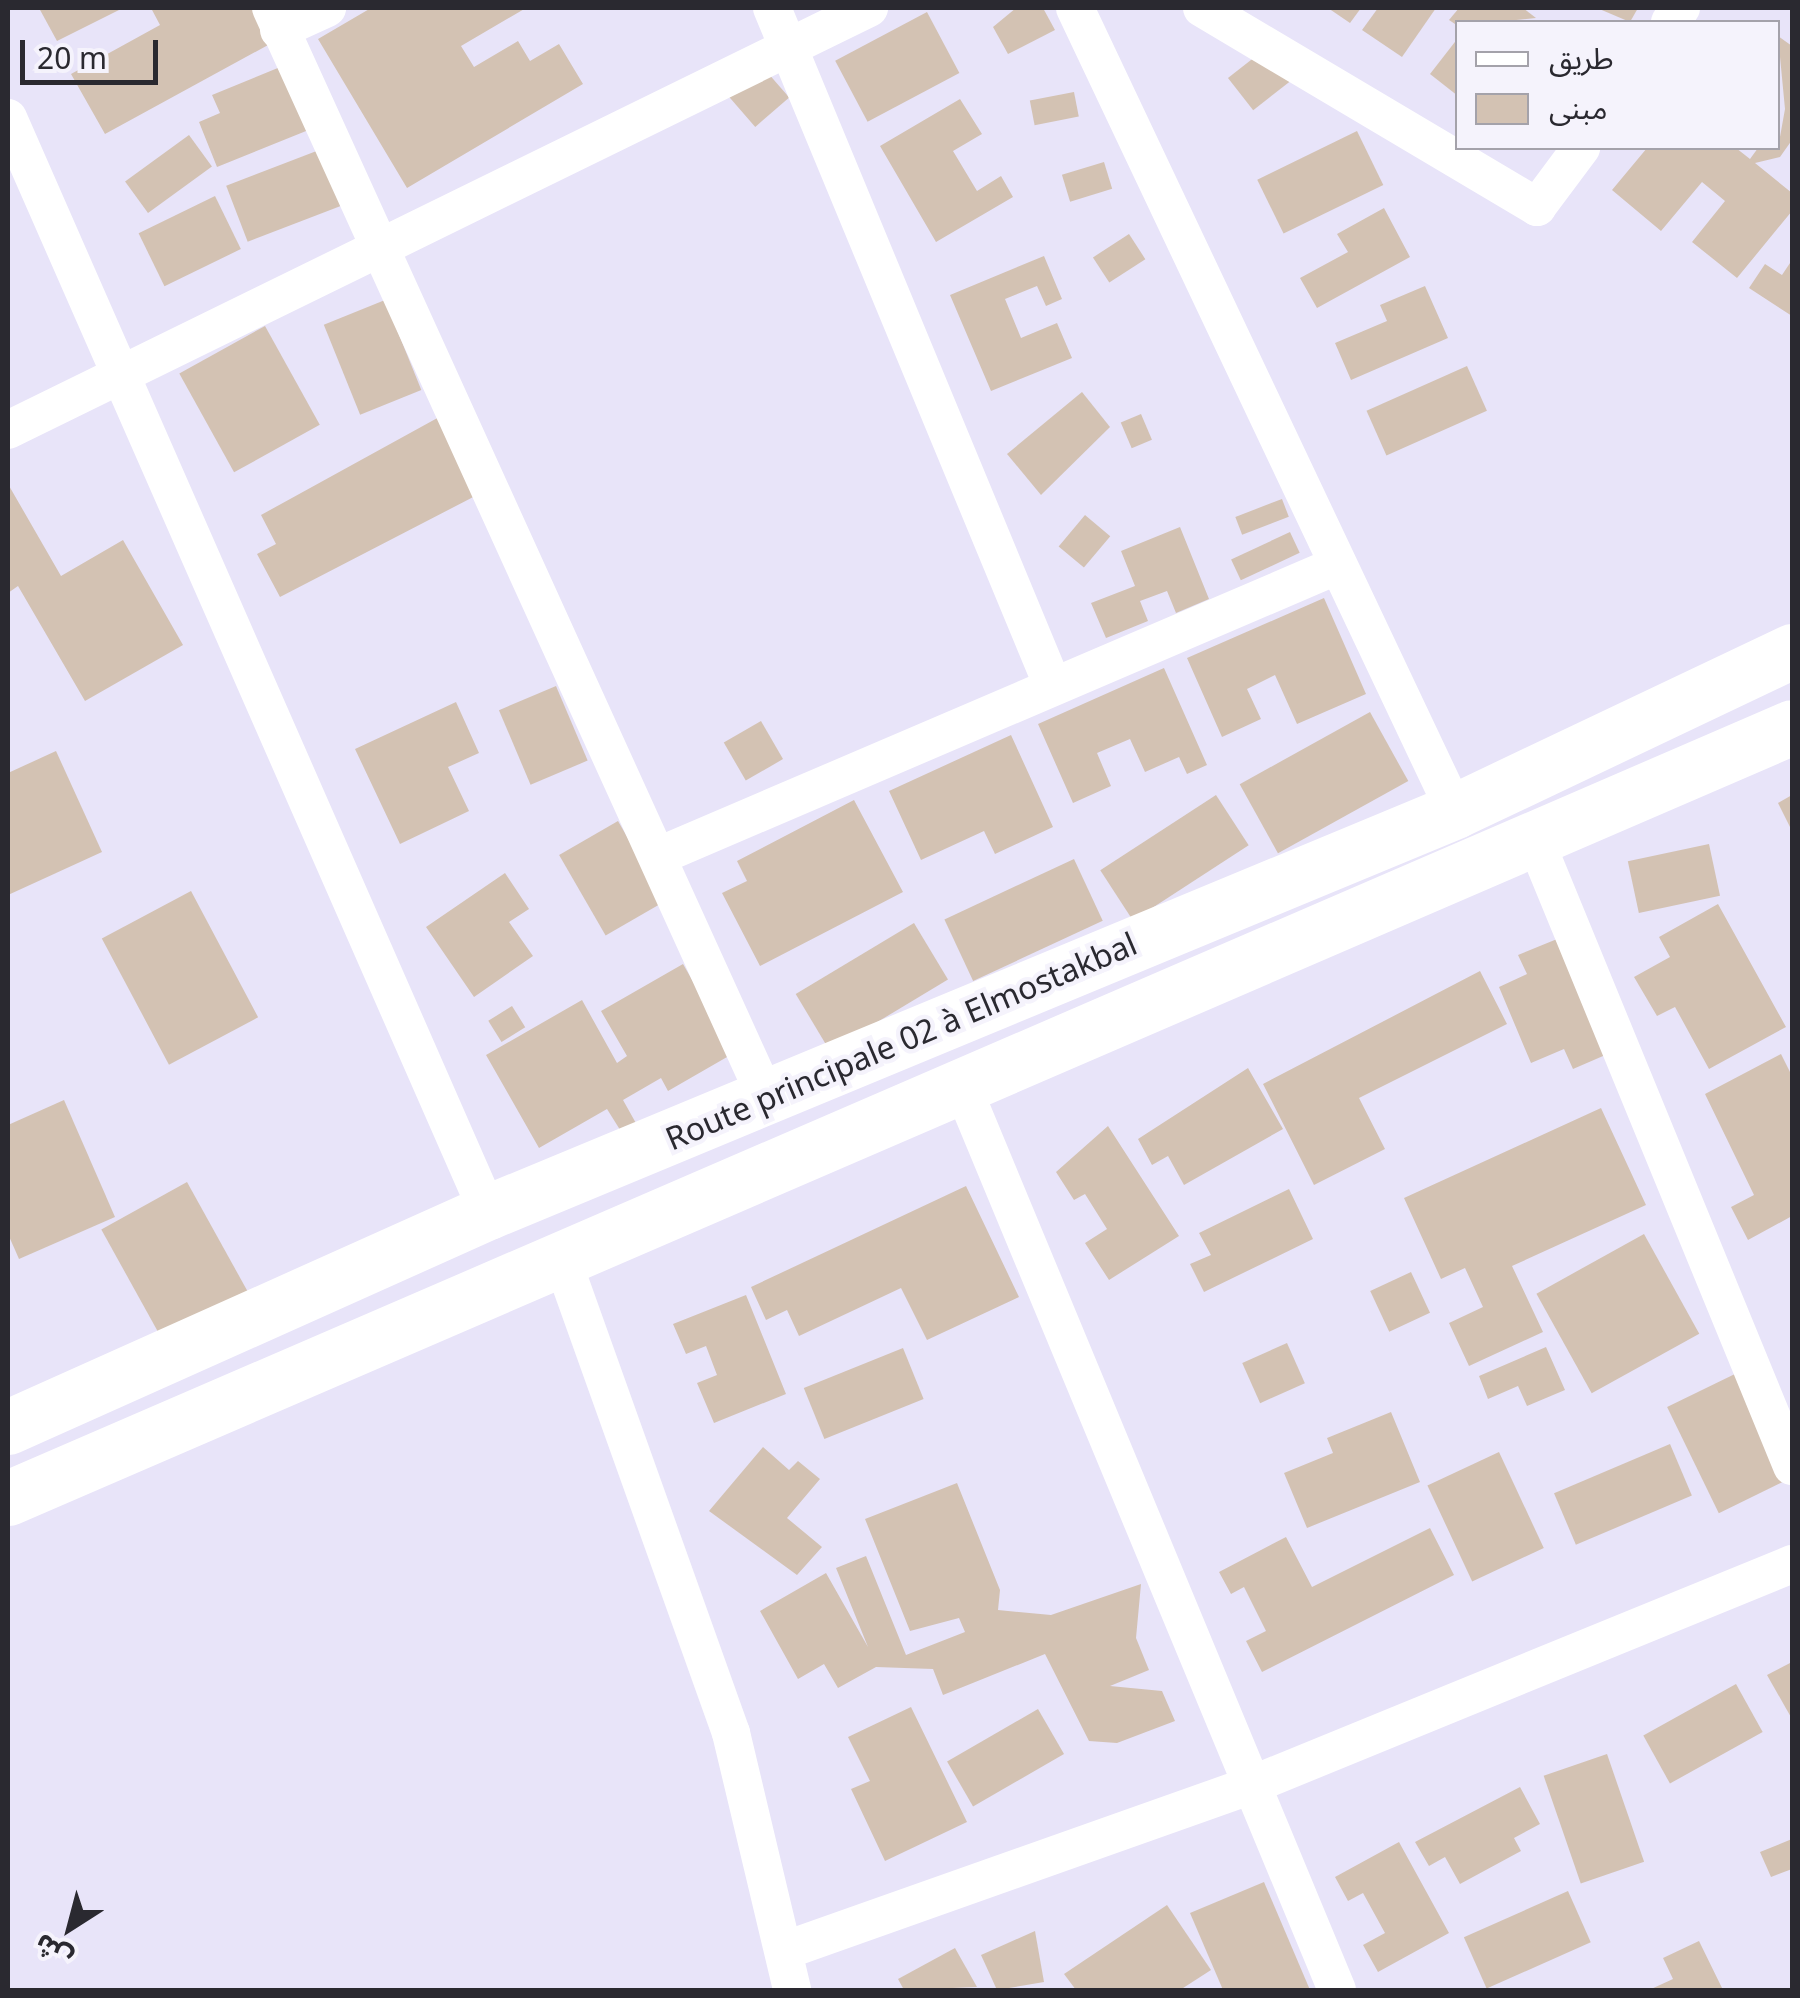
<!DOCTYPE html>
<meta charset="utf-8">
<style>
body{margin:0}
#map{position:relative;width:1800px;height:1998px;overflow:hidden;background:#e8e4f9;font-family:"Noto Sans","Noto Sans Arabic",sans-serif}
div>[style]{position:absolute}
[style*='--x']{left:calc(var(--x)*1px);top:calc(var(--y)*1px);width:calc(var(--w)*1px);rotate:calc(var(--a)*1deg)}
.building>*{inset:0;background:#d3c2b3;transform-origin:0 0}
.minor>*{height:38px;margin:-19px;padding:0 19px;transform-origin:19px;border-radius:19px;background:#fff}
.secondary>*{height:55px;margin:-27.5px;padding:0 27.5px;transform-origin:27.5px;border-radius:27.5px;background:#fff}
span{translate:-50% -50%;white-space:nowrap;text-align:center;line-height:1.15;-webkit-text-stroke:9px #f5f3fc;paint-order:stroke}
.street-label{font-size:32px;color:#2a2930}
.frame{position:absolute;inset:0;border:10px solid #2a2930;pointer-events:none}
.legend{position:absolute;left:1455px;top:20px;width:325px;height:130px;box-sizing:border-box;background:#f5f3fc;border:2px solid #a4a2aa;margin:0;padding:12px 18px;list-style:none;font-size:30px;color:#2a2930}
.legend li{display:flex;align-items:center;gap:20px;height:50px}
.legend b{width:50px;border:2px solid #a4a2aa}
.north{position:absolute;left:20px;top:1878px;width:100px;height:100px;-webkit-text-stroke:8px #f5f3fc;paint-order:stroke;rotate:216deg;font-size:28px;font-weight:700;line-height:40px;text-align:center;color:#2a2930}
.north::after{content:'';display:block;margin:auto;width:35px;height:45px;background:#2a2930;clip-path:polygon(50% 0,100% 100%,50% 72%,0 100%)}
.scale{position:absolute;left:20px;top:40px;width:138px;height:45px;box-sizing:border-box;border:5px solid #2a2930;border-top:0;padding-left:12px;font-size:30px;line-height:35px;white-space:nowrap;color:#2a2930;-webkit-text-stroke:8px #f5f3fc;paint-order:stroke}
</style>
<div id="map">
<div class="building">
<div style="clip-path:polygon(39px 8px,123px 8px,57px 41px)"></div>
<div style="clip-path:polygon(151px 8px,262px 8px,279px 39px,105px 134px,71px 74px,160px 25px)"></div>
<div style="clip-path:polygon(371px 8px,526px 8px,461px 46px,474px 67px,518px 41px,530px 61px,559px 44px,583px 84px,407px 188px,318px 39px)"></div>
<div style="clip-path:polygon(1016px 8px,1043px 8px,1055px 30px,1008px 54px,993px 27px)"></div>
<div style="clip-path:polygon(1328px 8px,1361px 8px,1350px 23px)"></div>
<div style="clip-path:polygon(1378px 8px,1436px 8px,1402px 57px,1362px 30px)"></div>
<div style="clip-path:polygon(1459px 8px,1523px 8px,1536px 18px,1458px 26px,1449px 20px)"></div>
<div style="clip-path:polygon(1597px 8px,1638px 8px,1630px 22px)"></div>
<div style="left:927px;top:12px;width:69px;height:104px;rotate:62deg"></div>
<div style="clip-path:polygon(1778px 36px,1792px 46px,1792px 140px,1780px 157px,1755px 163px,1792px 193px,1792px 211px,1737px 278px,1692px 242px,1725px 201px,1702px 182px,1661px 231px,1612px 190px,1647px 148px,1736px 148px,1750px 159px,1758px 148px,1778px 148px,1785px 109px)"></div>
<div style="clip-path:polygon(1458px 38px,1458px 96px,1430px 74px)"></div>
<div style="left:1265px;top:49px;width:41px;height:47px;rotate:52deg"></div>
<div style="clip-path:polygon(290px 63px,316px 127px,217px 167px,199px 122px,220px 113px,212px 95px)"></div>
<div style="left:761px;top:65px;width:43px;height:45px;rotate:49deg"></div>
<div style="left:1074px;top:92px;width:25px;height:45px;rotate:79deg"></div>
<div style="clip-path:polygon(960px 99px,982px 134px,953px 151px,977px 191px,1001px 176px,1013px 197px,936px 242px,880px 146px)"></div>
<div style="left:1357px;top:131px;width:60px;height:111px;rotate:64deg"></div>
<div style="left:189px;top:135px;width:39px;height:79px;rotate:54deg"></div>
<div style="left:327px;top:147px;width:60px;height:108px;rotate:69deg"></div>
<div style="left:1104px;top:162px;width:28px;height:44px;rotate:73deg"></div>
<div style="left:215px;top:196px;width:59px;height:85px;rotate:64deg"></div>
<div style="clip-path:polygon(1384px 208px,1410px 257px,1317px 308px,1300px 278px,1348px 252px,1337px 234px)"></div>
<div style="left:1129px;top:234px;width:30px;height:43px;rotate:57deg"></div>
<div style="clip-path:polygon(1044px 256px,1062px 299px,1046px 306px,1037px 286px,1005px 299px,1021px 338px,1057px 323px,1072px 358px,991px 391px,950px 295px)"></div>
<div style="clip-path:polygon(1792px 260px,1792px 316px,1749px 288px,1765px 264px,1782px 275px)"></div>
<div style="clip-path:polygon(1425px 286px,1448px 338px,1351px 380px,1335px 343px,1387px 321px,1380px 305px)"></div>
<div style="left:385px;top:300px;width:97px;height:66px;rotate:68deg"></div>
<div style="left:265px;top:326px;width:113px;height:98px;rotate:61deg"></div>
<div style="left:1467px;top:366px;width:49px;height:110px;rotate:66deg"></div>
<div style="clip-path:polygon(1082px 392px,1110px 427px,1041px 495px,1007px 454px)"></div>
<div style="left:1141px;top:414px;width:28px;height:22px;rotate:67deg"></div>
<div style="clip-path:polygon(441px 416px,481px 493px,280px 597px,257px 554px,276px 544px,261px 515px)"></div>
<div style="clip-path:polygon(8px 484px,61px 576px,123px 540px,183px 645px,85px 701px,18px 586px,8px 593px)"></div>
<div style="left:1282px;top:499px;width:19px;height:50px;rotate:69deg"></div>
<div style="left:1085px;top:515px;width:33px;height:41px;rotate:40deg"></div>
<div style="clip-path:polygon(1180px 527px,1209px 599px,1176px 613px,1167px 591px,1140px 601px,1148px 621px,1106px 638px,1091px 603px,1135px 586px,1121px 551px)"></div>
<div style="left:1290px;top:532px;width:23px;height:65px;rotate:65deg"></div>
<div style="clip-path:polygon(1324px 598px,1366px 694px,1297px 724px,1275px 675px,1247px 689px,1261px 719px,1222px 737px,1187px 658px)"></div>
<div style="clip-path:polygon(1164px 668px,1207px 765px,1187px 774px,1179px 757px,1145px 772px,1130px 739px,1097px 753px,1111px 786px,1073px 803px,1038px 724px)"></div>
<div style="left:556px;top:686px;width:81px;height:62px;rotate:67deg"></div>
<div style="clip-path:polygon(456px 702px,479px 753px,448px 767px,469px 811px,400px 844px,355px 749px)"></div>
<div style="left:1370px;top:712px;width:79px;height:149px;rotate:61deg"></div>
<div style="left:761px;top:721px;width:44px;height:43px;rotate:60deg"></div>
<div style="clip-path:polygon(1011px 735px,1053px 827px,995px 854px,984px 831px,921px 860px,889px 791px)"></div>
<div style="clip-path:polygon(56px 751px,102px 852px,8px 895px,8px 773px)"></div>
<div style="left:1216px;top:795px;width:60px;height:138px;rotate:57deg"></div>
<div style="clip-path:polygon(1792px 795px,1792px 831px,1778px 803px)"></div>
<div style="clip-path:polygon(854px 800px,903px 892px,760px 966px,722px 893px,747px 881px,737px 861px)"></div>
<div style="left:618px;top:821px;width:93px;height:68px;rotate:60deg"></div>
<div style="left:1709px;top:844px;width:53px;height:83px;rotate:78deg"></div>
<div style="left:1074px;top:859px;width:68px;height:143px;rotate:65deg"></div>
<div style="clip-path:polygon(505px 873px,529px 909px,509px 922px,533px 956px,474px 997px,426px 927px)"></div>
<div style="left:191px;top:891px;width:143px;height:101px;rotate:62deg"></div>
<div style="clip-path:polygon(1718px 904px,1786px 1027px,1709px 1069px,1675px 1007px,1657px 1016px,1634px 977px,1670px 957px,1659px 937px)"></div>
<div style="left:914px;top:923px;width:66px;height:138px;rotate:59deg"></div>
<div style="clip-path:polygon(1562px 937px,1610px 1053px,1573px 1069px,1564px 1049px,1531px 1063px,1499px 987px,1527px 974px,1518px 955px)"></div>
<div style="clip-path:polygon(683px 964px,734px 1053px,668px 1091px,661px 1078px,623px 1100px,637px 1125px,622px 1133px,607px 1109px,539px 1148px,486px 1055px,582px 1000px,617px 1063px,627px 1056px,601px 1011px)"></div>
<div style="clip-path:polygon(1480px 971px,1507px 1024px,1359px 1098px,1385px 1149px,1314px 1185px,1263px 1084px)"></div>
<div style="left:512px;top:1006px;width:25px;height:28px;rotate:58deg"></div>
<div style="clip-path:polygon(1781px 1054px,1792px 1076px,1792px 1216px,1748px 1240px,1731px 1207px,1754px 1195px,1705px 1094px)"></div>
<div style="clip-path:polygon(1248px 1068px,1283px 1129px,1184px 1185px,1168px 1156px,1152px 1165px,1138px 1139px)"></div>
<div style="clip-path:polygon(64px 1100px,115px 1217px,19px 1259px,8px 1234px,8px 1125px)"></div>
<div style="clip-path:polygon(1601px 1108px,1646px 1205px,1512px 1266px,1543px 1332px,1469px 1366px,1449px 1323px,1483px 1307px,1465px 1268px,1441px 1279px,1404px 1198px)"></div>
<div style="clip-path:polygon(1108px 1126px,1179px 1236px,1109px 1280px,1085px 1243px,1107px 1229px,1085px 1194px,1074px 1200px,1056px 1172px)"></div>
<div style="left:187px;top:1182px;width:140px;height:98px;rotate:61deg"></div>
<div style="clip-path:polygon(966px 1186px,1019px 1297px,927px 1340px,901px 1288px,799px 1336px,787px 1310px,766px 1320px,751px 1287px)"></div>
<div style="clip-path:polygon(1289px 1189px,1313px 1239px,1204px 1292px,1190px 1264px,1211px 1255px,1199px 1233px)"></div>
<div style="left:1644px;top:1234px;width:114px;height:123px;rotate:61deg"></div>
<div style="left:1411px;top:1272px;width:45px;height:45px;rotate:65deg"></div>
<div style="clip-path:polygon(746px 1295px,786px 1394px,714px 1423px,697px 1383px,717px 1375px,706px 1346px,686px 1354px,673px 1324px)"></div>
<div style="left:1287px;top:1343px;width:44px;height:49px;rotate:66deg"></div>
<div style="clip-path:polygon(1546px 1347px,1565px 1390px,1527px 1406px,1518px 1386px,1488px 1399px,1479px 1376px)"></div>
<div style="left:903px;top:1348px;width:55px;height:107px;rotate:68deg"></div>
<div style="left:1739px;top:1372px;width:118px;height:80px;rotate:64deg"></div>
<div style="clip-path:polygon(1391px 1412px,1420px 1482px,1307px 1528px,1284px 1473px,1333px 1453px,1327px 1438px)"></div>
<div style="left:1670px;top:1444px;width:56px;height:126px;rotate:67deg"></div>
<div style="clip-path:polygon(763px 1447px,789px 1470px,798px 1461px,820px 1479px,787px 1518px,822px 1547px,797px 1575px,709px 1511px)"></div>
<div style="left:1499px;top:1452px;width:106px;height:79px;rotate:65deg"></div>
<div style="clip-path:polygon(957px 1483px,1000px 1590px,998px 1610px,1051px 1615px,1141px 1584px,1136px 1638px,1149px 1670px,1110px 1686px,1162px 1691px,1175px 1721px,1117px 1743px,1089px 1741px,1045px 1654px,943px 1695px,933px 1669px,876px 1667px,838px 1688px,824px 1664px,798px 1679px,760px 1611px,826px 1573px,868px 1647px,836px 1568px,866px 1556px,906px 1655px,965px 1632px,959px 1618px,910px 1631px,865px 1519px)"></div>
<div style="clip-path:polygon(1430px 1528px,1454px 1575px,1262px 1672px,1246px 1641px,1266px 1631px,1244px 1587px,1231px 1594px,1219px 1572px,1286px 1537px,1312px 1587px)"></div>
<div style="clip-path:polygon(1792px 1662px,1792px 1719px,1767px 1675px)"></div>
<div style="left:1736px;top:1684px;width:55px;height:106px;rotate:61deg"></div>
<div style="clip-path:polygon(911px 1707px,967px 1822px,885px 1861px,851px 1789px,870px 1781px,848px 1737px)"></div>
<div style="left:1038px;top:1709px;width:52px;height:105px;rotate:60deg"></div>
<div style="left:1607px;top:1754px;width:114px;height:67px;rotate:71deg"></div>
<div style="clip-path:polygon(1520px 1787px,1540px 1824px,1514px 1838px,1521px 1851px,1460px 1884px,1445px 1857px,1429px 1866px,1415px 1842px)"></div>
<div style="clip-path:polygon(1792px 1839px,1792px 1869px,1771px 1877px,1760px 1852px)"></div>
<div style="clip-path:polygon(1399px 1842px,1449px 1933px,1378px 1972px,1363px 1945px,1385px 1933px,1363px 1893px,1348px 1901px,1335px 1877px)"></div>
<div style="clip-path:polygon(1264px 1882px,1310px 1990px,1223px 1990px,1190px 1913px)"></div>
<div style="left:1568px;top:1891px;width:56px;height:114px;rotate:66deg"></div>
<div style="clip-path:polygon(1167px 1905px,1211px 1970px,1180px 1990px,1076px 1990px,1064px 1974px)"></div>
<div style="clip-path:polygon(1035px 1931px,1044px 1982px,997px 1990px,981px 1955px)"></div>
<div style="clip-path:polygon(1699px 1941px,1723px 1990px,1649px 1990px,1673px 1979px,1663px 1958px)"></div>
<div style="clip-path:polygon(955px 1948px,977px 1987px,904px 1990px,898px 1979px)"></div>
</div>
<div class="minor">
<div style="--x:271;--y:8;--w:1196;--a:65.56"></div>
<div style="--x:772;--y:8;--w:732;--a:67.5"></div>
<div style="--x:1075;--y:8;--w:888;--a:64.68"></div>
<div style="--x:1202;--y:8;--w:390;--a:30.7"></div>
<div style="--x:1537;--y:207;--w:74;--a:-53.3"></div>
<div style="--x:1670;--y:22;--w:18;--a:-52"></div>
<div style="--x:279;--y:30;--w:53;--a:-24.6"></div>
<div style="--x:8;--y:118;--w:1195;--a:66.31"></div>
<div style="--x:8;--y:430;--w:959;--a:-26.11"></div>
<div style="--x:1535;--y:840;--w:677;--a:67.68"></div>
<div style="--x:661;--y:855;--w:734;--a:-23.18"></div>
<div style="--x:961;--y:1084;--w:981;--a:67.46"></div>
<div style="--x:560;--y:1254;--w:509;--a:70.35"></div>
<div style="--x:731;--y:1733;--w:264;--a:76.6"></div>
<div style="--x:789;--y:1949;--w:493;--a:-19.5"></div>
<div style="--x:1254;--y:1784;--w:581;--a:-22.24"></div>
</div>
<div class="secondary">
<div style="--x:8;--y:1427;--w:526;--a:-24.13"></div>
<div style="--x:488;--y:1212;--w:1047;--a:-22.52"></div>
<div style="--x:1455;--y:811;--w:373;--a:-25.4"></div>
<div style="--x:8;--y:1498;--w:1943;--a:-23.37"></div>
</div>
<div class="street-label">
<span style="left:901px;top:1041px;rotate:-23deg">Route principale 02 à Elmostakbal</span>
</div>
<div class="frame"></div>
<ul class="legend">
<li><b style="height:12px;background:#fff"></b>طريق</li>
<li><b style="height:28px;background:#d3c2b3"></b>مبنى</li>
</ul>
<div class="north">ش</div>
<div class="scale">20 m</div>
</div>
